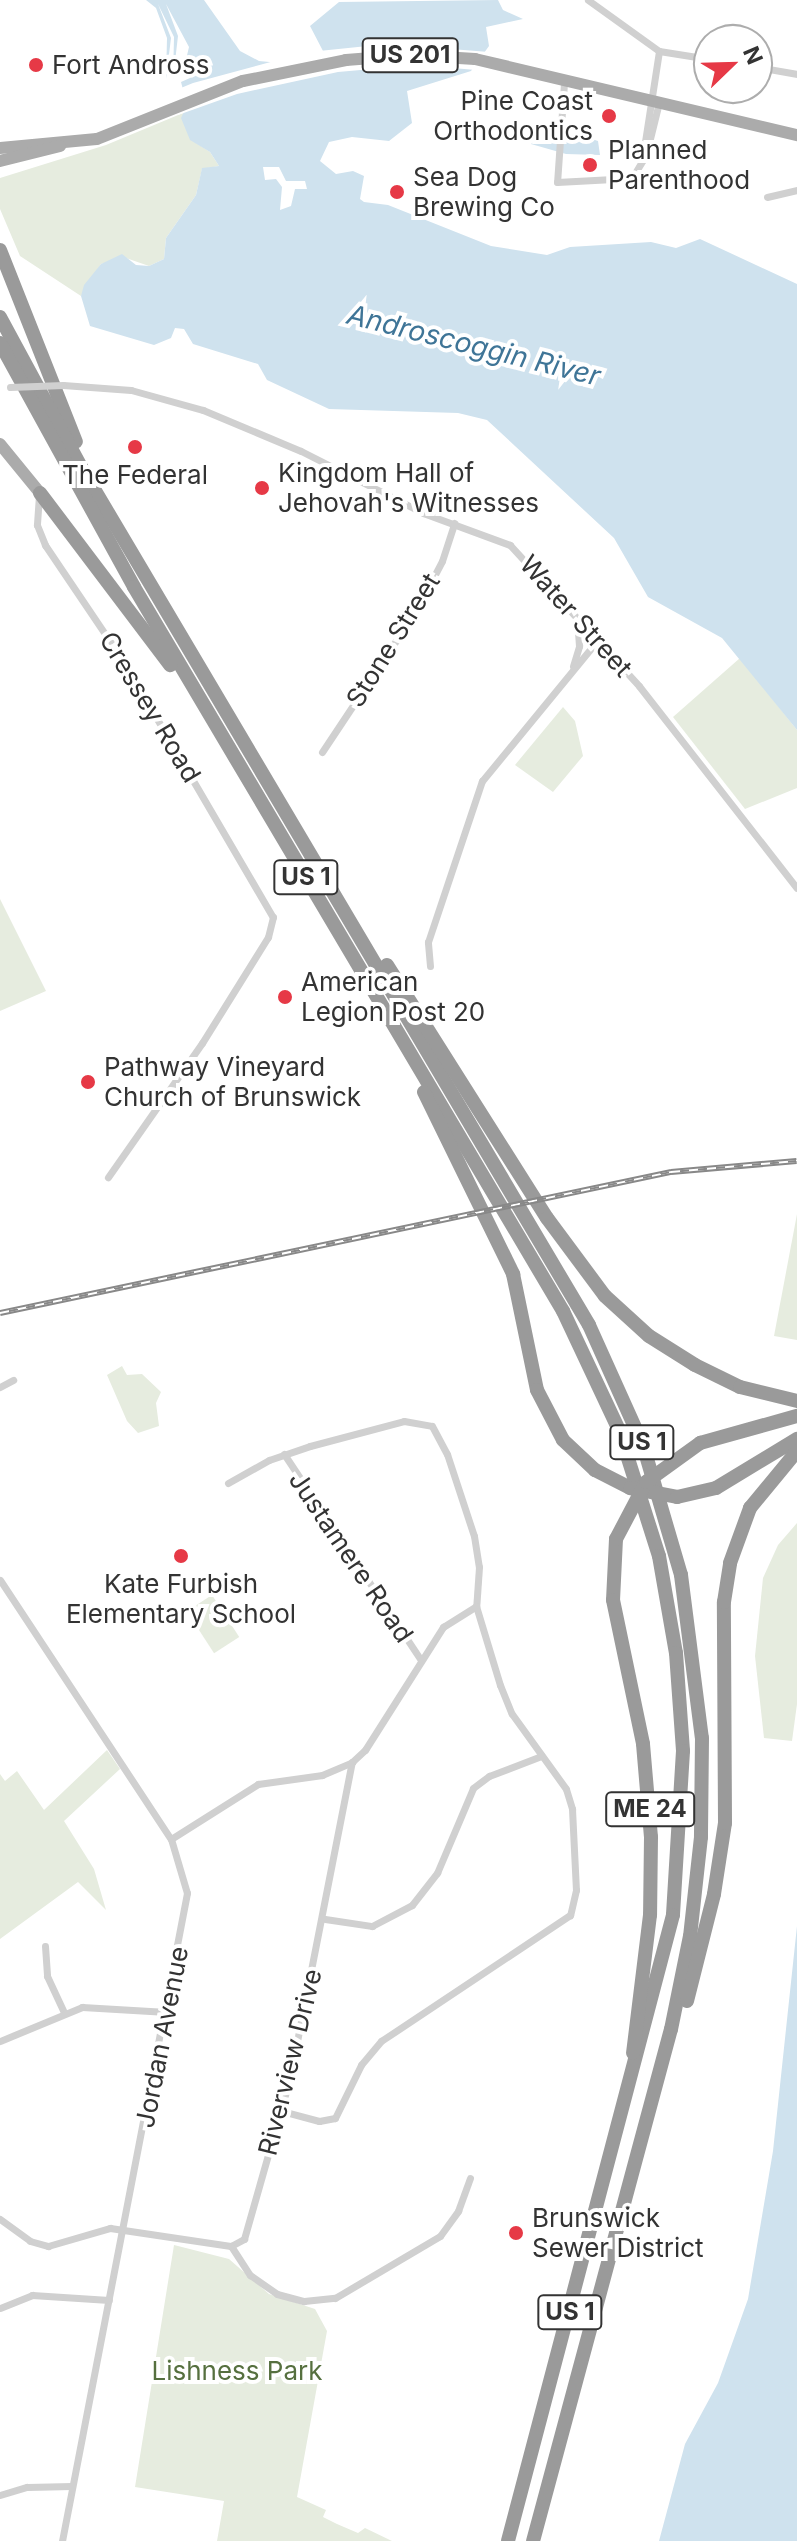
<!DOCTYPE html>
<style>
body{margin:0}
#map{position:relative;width:797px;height:2541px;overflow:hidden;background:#fff;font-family:Inter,sans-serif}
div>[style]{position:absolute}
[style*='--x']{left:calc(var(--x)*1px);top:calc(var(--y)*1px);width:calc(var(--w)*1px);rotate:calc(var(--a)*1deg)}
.green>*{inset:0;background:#e6ecdf;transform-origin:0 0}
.water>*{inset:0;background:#cfe2ee}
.pier>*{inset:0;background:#fff}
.minor>*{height:7px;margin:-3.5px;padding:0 3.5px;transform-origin:3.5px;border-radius:3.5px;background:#d0d0d0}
.primary>*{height:12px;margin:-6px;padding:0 6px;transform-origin:6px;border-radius:6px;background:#ababab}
.motorway>*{height:14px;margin:-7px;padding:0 7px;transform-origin:7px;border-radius:7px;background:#9a9a9a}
.rail>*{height:6px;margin-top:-3px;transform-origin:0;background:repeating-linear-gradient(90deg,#fff 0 9px,#888 0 18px);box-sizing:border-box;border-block:2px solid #888}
.minor-bridge>*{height:7px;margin:-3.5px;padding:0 3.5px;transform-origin:3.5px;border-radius:3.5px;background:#d0d0d0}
.motorway-bridge>*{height:14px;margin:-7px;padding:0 7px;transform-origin:7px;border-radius:7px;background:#9a9a9a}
.dots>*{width:22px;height:22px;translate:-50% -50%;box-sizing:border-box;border:4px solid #fff;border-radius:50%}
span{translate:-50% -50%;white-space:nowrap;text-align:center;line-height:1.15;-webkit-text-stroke:8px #fff;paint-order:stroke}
.shield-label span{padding:2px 6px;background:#fff;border:2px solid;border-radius:6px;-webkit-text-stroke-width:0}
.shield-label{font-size:24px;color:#333;font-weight:700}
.poi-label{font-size:26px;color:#333}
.left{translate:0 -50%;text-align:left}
.right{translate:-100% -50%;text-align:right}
.street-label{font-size:26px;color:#333}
.park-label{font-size:26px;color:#56703f}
.water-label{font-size:28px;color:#3f7597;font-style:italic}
.north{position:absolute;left:693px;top:24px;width:80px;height:80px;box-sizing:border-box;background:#fff;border:2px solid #adadad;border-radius:50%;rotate:67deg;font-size:22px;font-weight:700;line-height:32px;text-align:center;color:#333}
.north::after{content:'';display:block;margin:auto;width:28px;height:36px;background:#e63946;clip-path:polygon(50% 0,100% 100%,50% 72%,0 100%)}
</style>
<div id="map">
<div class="green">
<div style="clip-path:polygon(183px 113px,190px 139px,210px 152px,219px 166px,202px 169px,196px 195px,166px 238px,164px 259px,149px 266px,126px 258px,101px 264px,81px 296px,20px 256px,0 209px,0 178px,106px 145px)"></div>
<div style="clip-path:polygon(740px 658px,797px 730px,797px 788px,745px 809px,673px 717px)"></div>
<div style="clip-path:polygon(563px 707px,575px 721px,583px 756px,553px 792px,515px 765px)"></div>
<div style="clip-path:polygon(0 899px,46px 991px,0 1011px)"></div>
<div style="clip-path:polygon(797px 1214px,797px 1340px,774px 1336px)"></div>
<div style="clip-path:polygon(122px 1366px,127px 1375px,142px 1374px,161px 1392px,156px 1403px,159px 1426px,138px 1433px,127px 1421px,107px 1375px)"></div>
<div style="clip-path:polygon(797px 1523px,797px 1704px,792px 1741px,764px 1738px,755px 1656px,763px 1578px,778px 1545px)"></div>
<div style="left:212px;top:1595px;width:50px;height:30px;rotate:57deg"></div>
<div style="clip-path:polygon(107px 1750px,120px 1769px,64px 1821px,94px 1869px,106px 1910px,78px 1882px,0 1939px,0 1774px,5px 1781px,17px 1771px,44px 1810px)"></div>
<div style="clip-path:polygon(174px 2245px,229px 2259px,269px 2294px,315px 2309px,327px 2331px,297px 2497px,326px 2510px,323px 2517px,337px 2524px,358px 2533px,365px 2528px,392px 2541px,217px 2541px,224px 2501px,135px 2487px)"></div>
</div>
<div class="water">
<div style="clip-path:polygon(evenodd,146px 0,204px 0,240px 51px,259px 61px,311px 66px,323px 51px,310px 26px,339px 2px,498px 0,503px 10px,523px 19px,486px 27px,489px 46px,471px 71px,407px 91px,412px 123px,389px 141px,352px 137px,329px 142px,320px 161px,336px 174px,353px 171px,364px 176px,360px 199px,364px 202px,388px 205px,491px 246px,547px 255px,570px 247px,651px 242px,676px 248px,700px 239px,797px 284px,797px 730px,722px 638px,648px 597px,614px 538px,487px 420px,458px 413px,329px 409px,267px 380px,258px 364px,193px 344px,184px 329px,175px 328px,171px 338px,154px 345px,90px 326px,81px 296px,84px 285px,101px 264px,122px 254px,136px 265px,149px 266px,164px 259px,166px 238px,196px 195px,202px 168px,219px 166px,210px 152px,190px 140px,181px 118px,187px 105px,181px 82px,190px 78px,183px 72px,189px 47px,166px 4px,178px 36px,173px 79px,174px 37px,158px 4px,171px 38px,166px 79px,167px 38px,156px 8px,146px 0,263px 167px,279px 167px,286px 181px,305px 181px,307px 189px,295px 189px,291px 206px,280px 210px,282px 187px,276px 179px,265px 180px,263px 167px)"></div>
<div style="clip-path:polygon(546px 131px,550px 141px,583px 136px,598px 141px,600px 155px,566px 154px,531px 144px)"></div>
<div style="clip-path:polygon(797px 1926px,797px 2541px,659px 2541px,685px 2444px,718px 2383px,748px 2299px,773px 2151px)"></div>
</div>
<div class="pier">
<div style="clip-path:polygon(387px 44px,489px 52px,476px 70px,417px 65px,338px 72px,237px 94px,178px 115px,182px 105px,176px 90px,193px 83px,278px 60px,309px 62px,319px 51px)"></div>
</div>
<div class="minor">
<div style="--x:588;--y:0;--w:87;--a:35.7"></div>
<div style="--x:659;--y:51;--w:111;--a:98.8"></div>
<div style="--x:659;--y:51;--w:51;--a:9.1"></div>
<div style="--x:757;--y:67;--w:41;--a:9.9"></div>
<div style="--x:564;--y:83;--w:99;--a:94"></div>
<div style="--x:557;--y:182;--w:75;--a:-3.1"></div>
<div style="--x:632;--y:178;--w:27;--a:-59"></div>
<div style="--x:646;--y:155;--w:55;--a:-76.2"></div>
<div style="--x:767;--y:197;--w:31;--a:-13"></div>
<div style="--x:63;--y:385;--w:68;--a:4.2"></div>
<div style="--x:131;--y:390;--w:75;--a:15.5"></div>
<div style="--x:203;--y:410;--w:106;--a:22.7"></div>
<div style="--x:301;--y:451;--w:137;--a:26.9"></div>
<div style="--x:423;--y:513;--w:93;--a:20.2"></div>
<div style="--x:510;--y:545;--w:191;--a:47.5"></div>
<div style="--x:639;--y:686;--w:256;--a:52"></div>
<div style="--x:39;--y:495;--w:30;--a:94"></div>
<div style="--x:37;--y:525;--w:22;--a:68"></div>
<div style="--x:45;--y:545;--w:138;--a:56"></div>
<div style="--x:122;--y:659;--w:299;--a:59.7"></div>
<div style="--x:273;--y:917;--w:21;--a:104"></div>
<div style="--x:268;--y:937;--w:125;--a:121.9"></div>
<div style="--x:202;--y:1043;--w:164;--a:125"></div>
<div style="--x:573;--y:666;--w:21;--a:-73"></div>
<div style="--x:579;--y:646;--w:26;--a:-94"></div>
<div style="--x:322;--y:752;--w:172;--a:-56.4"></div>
<div style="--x:417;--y:609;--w:54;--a:-62.5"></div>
<div style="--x:442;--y:561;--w:40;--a:-72"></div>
<div style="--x:430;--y:966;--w:24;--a:-95"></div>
<div style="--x:428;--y:942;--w:170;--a:-71.5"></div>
<div style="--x:482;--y:781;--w:183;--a:-50.6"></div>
<div style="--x:0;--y:1387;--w:15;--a:-28"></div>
<div style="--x:284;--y:1454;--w:246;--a:56.4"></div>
<div style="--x:228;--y:1483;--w:47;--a:-29.3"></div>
<div style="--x:269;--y:1460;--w:43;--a:-18.9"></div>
<div style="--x:310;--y:1446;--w:97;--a:-14.9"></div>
<div style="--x:404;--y:1421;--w:28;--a:10"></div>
<div style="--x:432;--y:1426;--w:32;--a:62"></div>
<div style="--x:447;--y:1454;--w:86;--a:71.8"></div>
<div style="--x:474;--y:1536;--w:31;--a:81"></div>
<div style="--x:479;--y:1567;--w:39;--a:94"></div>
<div style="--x:476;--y:1606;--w:83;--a:73.1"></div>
<div style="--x:500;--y:1685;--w:31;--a:68"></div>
<div style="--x:512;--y:1714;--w:92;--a:54.2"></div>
<div style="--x:566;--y:1789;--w:21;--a:73"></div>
<div style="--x:572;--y:1809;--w:81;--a:87.2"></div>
<div style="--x:576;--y:1890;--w:26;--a:103"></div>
<div style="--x:570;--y:1915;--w:227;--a:146.3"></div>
<div style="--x:381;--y:2041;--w:31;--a:130"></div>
<div style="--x:361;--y:2065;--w:59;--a:116.1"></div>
<div style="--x:335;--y:2118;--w:16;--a:169"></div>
<div style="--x:319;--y:2121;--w:42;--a:-165"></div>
<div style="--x:0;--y:1580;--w:310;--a:56.6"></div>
<div style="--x:171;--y:1839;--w:56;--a:73.5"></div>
<div style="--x:187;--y:1893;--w:660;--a:100.92"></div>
<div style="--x:171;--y:1839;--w:103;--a:-32.3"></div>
<div style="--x:258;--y:1784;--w:65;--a:-8"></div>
<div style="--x:322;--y:1775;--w:33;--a:-23"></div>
<div style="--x:352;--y:1762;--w:18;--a:-43"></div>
<div style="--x:365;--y:1750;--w:146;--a:-57.6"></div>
<div style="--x:443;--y:1627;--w:39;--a:-32"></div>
<div style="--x:325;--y:1919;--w:48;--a:8.5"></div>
<div style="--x:372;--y:1926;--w:45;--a:-27.7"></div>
<div style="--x:412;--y:1905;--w:41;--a:-52"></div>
<div style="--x:437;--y:1873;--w:92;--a:-67"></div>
<div style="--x:473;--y:1788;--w:20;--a:-37"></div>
<div style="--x:489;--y:1776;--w:56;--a:-21"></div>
<div style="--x:45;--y:1946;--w:30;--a:86"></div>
<div style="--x:47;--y:1976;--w:40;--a:65"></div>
<div style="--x:0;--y:2041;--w:89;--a:-22.5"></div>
<div style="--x:82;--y:2007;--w:85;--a:3.4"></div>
<div style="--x:0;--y:2219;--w:37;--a:36"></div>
<div style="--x:30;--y:2241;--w:19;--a:16"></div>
<div style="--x:48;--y:2246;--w:65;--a:-16.2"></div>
<div style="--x:110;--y:2228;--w:122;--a:8.5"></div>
<div style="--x:231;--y:2246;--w:15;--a:-28"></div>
<div style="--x:244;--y:2239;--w:168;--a:-74.1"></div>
<div style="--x:290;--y:2077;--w:321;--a:-78.9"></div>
<div style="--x:231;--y:2246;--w:35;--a:57"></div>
<div style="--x:250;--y:2275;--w:33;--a:35"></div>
<div style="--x:277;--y:2294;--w:28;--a:15"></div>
<div style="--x:304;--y:2301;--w:31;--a:-6"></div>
<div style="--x:335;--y:2298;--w:122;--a:-30.6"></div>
<div style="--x:440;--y:2236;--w:31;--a:-54"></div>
<div style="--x:458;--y:2211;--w:35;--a:-70"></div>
<div style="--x:0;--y:2308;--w:35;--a:-22"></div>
<div style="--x:32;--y:2295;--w:77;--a:3.7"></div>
<div style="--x:0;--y:2495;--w:28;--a:-17"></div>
<div style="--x:27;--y:2487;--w:45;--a:-1.3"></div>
</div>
<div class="primary">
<div style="--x:0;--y:148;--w:97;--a:-5.3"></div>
<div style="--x:97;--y:139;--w:157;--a:-21.7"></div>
<div style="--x:243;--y:81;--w:105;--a:-11.5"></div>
<div style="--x:346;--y:60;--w:64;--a:-4.5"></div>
<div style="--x:410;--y:55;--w:65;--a:3.5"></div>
<div style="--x:475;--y:59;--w:331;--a:13.3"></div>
<div style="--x:0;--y:161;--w:62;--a:-14"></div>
<div style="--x:0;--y:444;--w:63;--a:50.8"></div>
</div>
<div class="motorway">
<div style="--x:0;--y:250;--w:206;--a:68.4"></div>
<div style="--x:0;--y:317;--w:170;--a:61.6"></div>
<div style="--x:81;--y:467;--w:997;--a:59.37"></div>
<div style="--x:589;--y:1325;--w:132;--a:65.8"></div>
<div style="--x:643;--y:1445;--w:135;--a:73.7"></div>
<div style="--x:681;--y:1575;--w:164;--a:82.7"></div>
<div style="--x:702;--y:1738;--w:99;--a:90.6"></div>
<div style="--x:701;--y:1837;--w:100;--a:96.3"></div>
<div style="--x:690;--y:1936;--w:95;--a:101.5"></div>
<div style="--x:671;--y:2029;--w:530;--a:105.08"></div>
<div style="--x:0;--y:343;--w:278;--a:61.2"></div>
<div style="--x:134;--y:587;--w:842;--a:59.35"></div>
<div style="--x:563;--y:1311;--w:132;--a:64.8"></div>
<div style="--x:619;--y:1430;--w:132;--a:72.4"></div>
<div style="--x:659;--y:1556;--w:98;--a:80.1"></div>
<div style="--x:676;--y:1653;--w:98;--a:85.9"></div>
<div style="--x:683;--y:1751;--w:164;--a:93.5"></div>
<div style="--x:673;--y:1915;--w:647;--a:104.77"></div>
<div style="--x:40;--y:493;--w:216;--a:52.9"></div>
<div style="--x:387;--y:965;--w:299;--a:57.7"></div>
<div style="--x:547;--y:1218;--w:97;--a:53.4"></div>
<div style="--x:605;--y:1296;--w:59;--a:42.3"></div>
<div style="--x:649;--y:1336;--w:54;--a:32.2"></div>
<div style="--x:695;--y:1365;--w:50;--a:26.1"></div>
<div style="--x:740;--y:1387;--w:59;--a:13.8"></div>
<div style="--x:424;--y:1092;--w:203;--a:63.9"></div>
<div style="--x:513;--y:1274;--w:118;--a:78.3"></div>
<div style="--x:537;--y:1390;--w:56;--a:62.5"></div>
<div style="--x:700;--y:1443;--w:101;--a:-15.6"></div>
<div style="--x:716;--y:1488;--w:95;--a:-31.2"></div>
<div style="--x:616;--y:1539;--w:61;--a:92.8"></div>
<div style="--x:613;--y:1600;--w:147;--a:78.2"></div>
<div style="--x:643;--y:1744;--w:93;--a:85.1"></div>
<div style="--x:651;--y:1837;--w:78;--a:90.7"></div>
<div style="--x:650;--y:1915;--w:139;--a:97"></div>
<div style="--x:687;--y:2001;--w:110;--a:-75.8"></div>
<div style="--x:714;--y:1894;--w:72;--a:-81.2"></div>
<div style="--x:725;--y:1823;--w:221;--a:-90.3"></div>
<div style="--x:724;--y:1602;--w:39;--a:-81"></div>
<div style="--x:730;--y:1563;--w:59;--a:-70"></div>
<div style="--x:750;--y:1508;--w:74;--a:-50.5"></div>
</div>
<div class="rail">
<div style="--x:0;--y:1313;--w:686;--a:-11.87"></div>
<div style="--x:671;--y:1172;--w:126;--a:-5"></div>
</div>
<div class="minor-bridge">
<div style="--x:10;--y:387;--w:53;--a:-2.2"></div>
</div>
<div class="motorway-bridge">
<div style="--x:563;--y:1440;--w:44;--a:43.2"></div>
<div style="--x:595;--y:1470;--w:39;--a:27"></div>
<div style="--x:630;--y:1488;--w:48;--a:10.8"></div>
<div style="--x:677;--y:1497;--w:40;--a:-13"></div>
<div style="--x:616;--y:1539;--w:64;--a:-62.2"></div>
<div style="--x:646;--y:1482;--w:67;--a:-35.8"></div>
</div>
<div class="dots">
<div style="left:36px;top:65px;background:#e63946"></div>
<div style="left:609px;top:116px;background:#e63946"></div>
<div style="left:590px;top:165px;background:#e63946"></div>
<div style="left:397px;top:192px;background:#e63946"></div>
<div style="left:135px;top:447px;background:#e63946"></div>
<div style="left:262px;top:488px;background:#e63946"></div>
<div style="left:285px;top:997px;background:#e63946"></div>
<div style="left:88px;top:1082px;background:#e63946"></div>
<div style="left:181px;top:1556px;background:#e63946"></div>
<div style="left:516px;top:2233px;background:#e63946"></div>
</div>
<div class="shield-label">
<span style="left:410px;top:55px">US 201</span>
<span style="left:306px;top:877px">US 1</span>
<span style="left:642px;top:1442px">US 1</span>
<span style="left:650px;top:1809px">ME 24</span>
<span style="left:570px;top:2312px">US 1</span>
</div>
<div class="poi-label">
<span class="left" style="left:52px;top:65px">Fort Andross</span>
<span class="right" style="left:593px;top:116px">Pine Coast<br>Orthodontics</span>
<span class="left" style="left:608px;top:165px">Planned<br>Parenthood</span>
<span class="left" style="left:413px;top:192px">Sea Dog<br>Brewing Co</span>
<span class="left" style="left:278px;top:488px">Kingdom Hall of<br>Jehovah's Witnesses</span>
<span style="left:135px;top:475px">The Federal</span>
<span class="left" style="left:301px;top:997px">American<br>Legion Post 20</span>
<span class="left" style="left:104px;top:1082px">Pathway Vineyard<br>Church of Brunswick</span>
<span style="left:181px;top:1599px">Kate Furbish<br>Elementary School</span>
<span class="left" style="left:532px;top:2233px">Brunswick<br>Sewer District</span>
</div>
<div class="street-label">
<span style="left:576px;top:616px;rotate:48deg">Water Street</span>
<span style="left:393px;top:640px;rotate:-58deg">Stone Street</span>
<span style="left:150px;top:707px;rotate:59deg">Cressey Road</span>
<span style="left:351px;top:1557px;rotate:56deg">Justamere Road</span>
<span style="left:162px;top:2037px;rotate:-79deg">Jordan Avenue</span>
<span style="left:290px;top:2062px;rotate:-76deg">Riverview Drive</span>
</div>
<div class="park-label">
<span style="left:237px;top:2371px">Lishness Park</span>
</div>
<div class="water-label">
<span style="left:474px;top:345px;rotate:14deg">Androscoggin River</span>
</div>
<div class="north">N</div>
</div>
